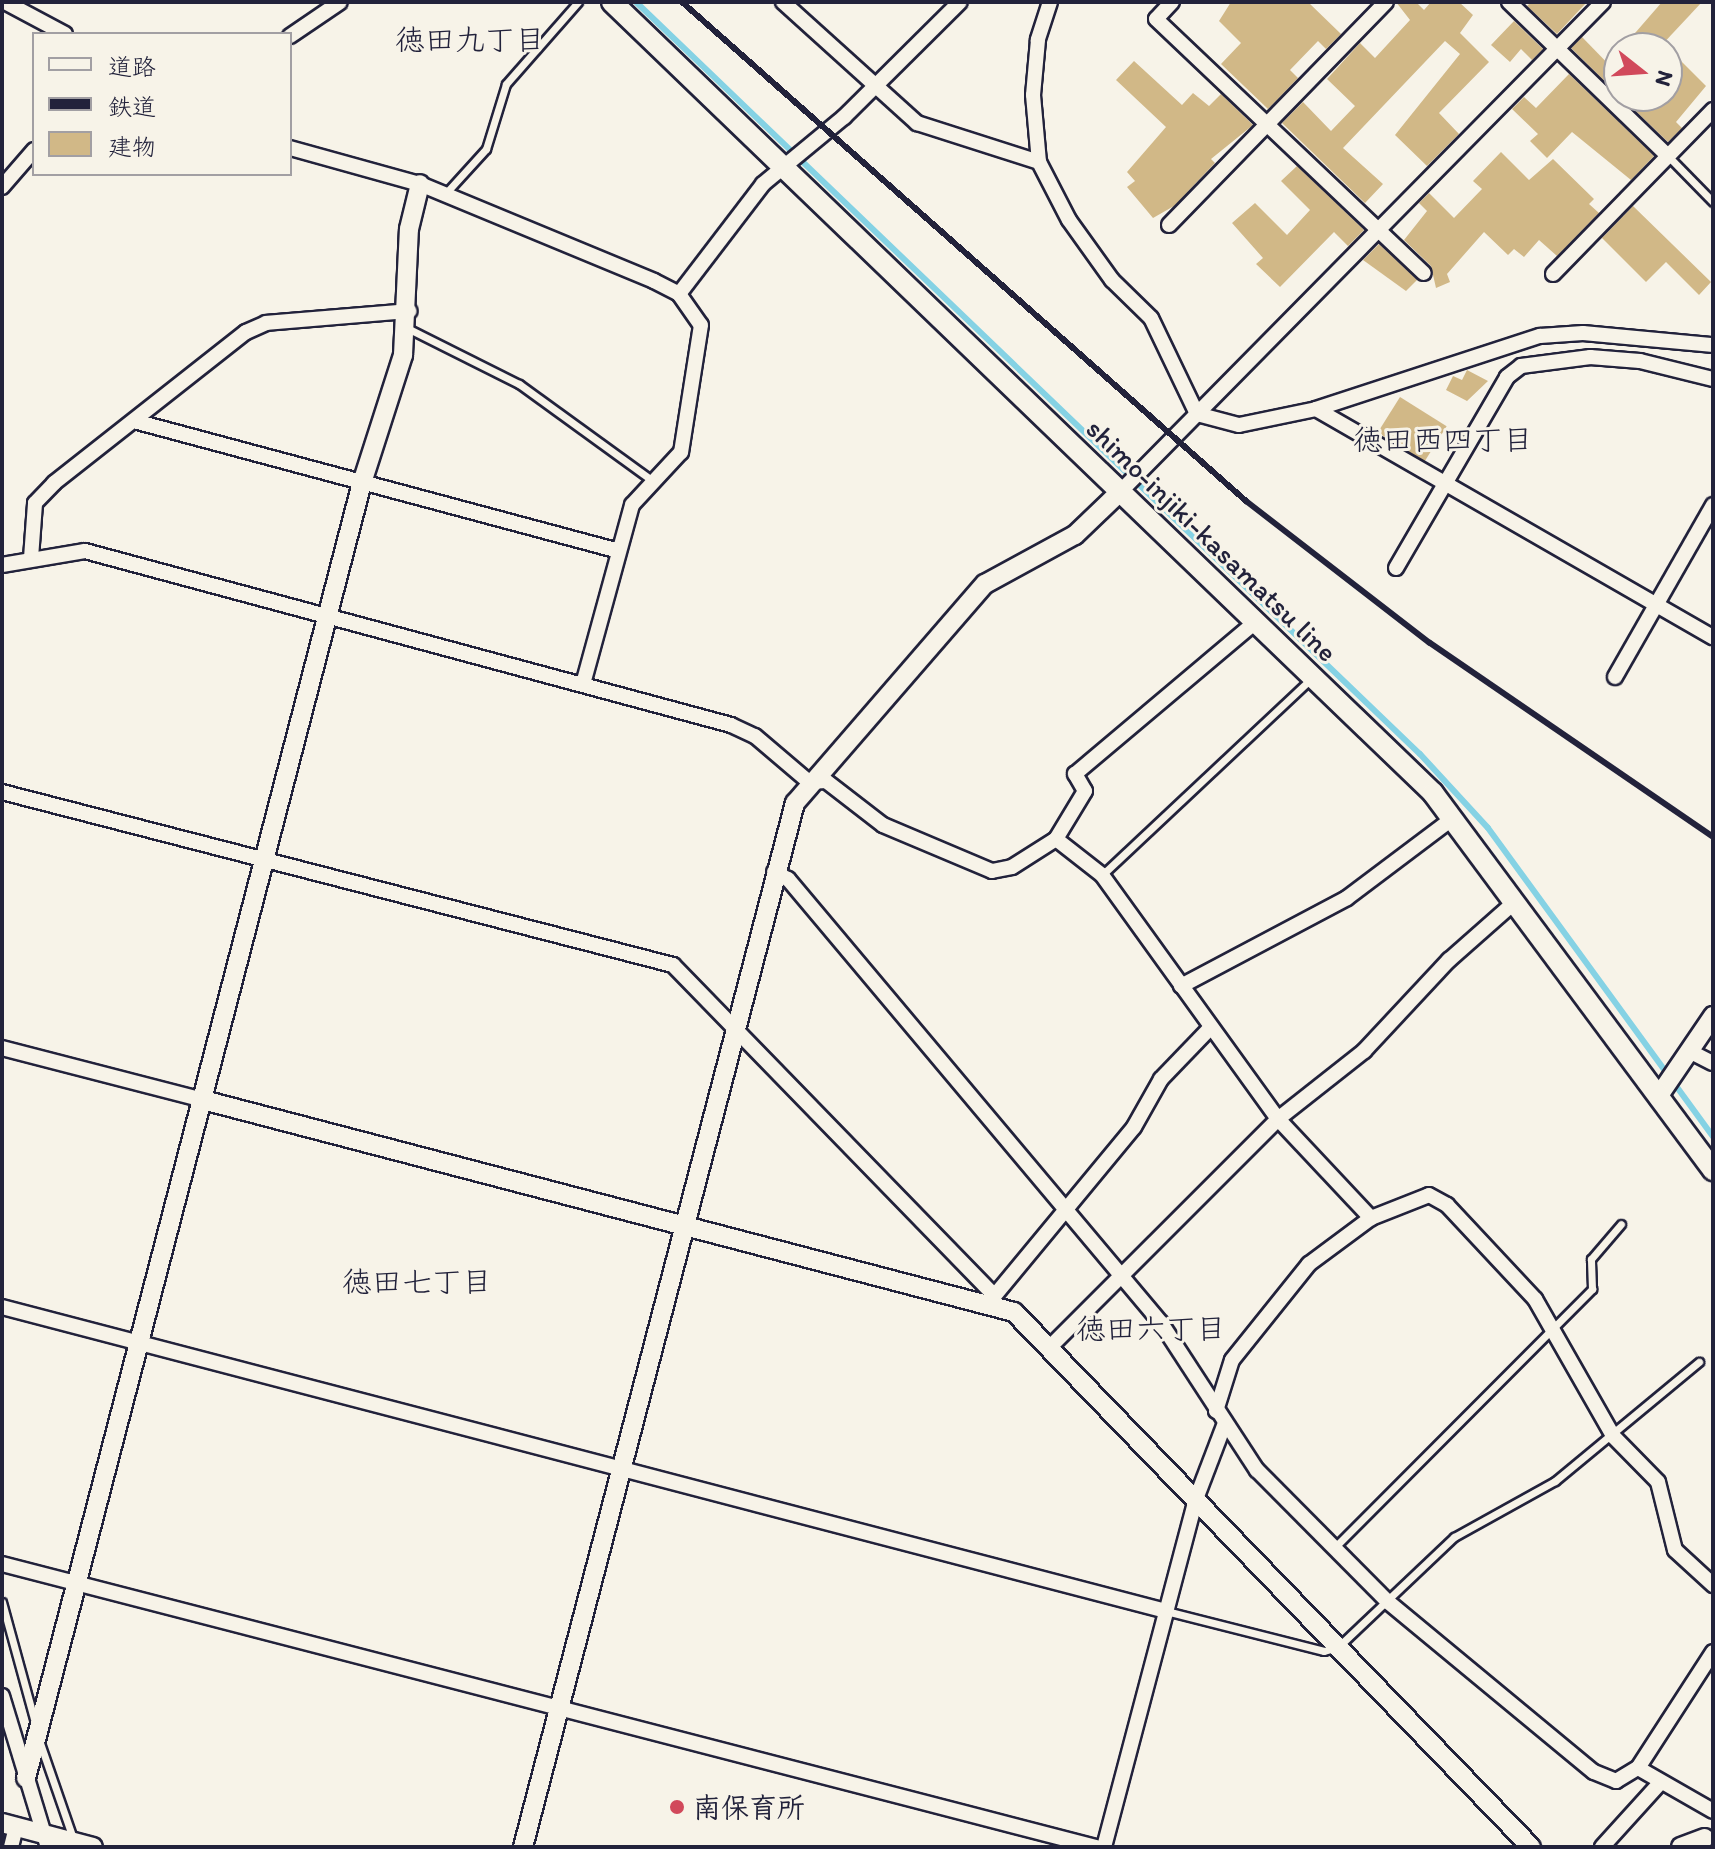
<!DOCTYPE html>
<meta charset="utf-8">
<style>
body{margin:0}
#map{position:relative;width:1715px;height:1849px;overflow:hidden;background:#f7f3e8;font-family:Itim,"Klee One",sans-serif}
div>[style]{position:absolute}
[style*='--x']{left:calc(var(--x)*1px);top:calc(var(--y)*1px);width:calc(var(--w)*1px);rotate:calc(var(--a)*1deg)}
.stream>*{height:6px;margin:-3px;padding:0 3px;transform-origin:3px;border-radius:3px;background:#85d2e4}
.building>*{inset:0;background:#d1b887;transform-origin:0 0}
.roads{filter:drop-shadow(2px 0 #22223b) drop-shadow(-2px 0 #22223b) drop-shadow(0 2px #22223b) drop-shadow(0 -2px #22223b)}
.service>*{height:7px;margin:-3.5px;padding:0 3.5px;transform-origin:3.5px;border-radius:3.5px;background:#f7f3e8}
.minor>*{height:14px;margin:-7px;padding:0 7px;transform-origin:7px;border-radius:7px;background:#f7f3e8}
.tertiary>*{height:18px;margin:-9px;padding:0 9px;transform-origin:9px;border-radius:9px;background:#f7f3e8}
.secondary>*{height:20px;margin:-10px;padding:0 10px;transform-origin:10px;border-radius:10px;background:#f7f3e8}
.rail>*{height:6px;margin:-3px;padding:0 3px;transform-origin:3px;border-radius:3px;background:#22223b}
.dots>*{width:22px;height:22px;translate:-50% -50%;box-sizing:border-box;border:4px solid #f7f3e8;border-radius:50%}
span{translate:-50% -50%;white-space:nowrap;text-align:center;line-height:1.15;-webkit-text-stroke:6px #f7f3e8;paint-order:stroke}
.street-label{font-size:28px;color:#22223b}
.poi-label{font-size:28px;color:#22223b;font-weight:700}
.left{translate:0 -50%;text-align:left}
.neighbourhood-label{font-size:30px;color:#22223b}
.frame{position:absolute;inset:0;border:4px solid #22223b;pointer-events:none}
.legend{position:absolute;left:32px;top:32px;width:260px;height:144px;box-sizing:border-box;background:#f7f3e8;border:2px solid #a29fa3;margin:0;padding:10px 14px;list-style:none;font-size:24px;color:#22223b}
.legend li{display:flex;align-items:center;gap:16px;height:40px}
.legend b{width:40px;border:2px solid #a29fa3}
.north{position:absolute;left:1603px;top:32px;width:80px;height:80px;box-sizing:border-box;background:#f7f3e8;border:2px solid #a29fa3;border-radius:50%;rotate:107deg;font-size:22px;font-weight:700;line-height:32px;text-align:center;color:#22223b}
.north::after{content:'';display:block;margin:auto;width:28px;height:36px;background:#d1495b;clip-path:polygon(50% 0,100% 100%,50% 72%,0 100%)}
</style>
<div id="map">
<div class="stream">
<div style="--x:636;--y:2;--w:1086;--a:43.81"></div>
<div style="--x:1420;--y:754;--w:100;--a:47.4"></div>
<div style="--x:1488;--y:828;--w:382;--a:53.9"></div>
</div>
<div class="building">
<div style="clip-path:polygon(1231px 2px,1308px 2px,1341px 34px,1326px 49px,1318px 41px,1290px 70px,1298px 78px,1268px 109px,1221px 64px,1241px 43px,1219px 21px)"></div>
<div style="clip-path:polygon(1396px 2px,1416px 2px,1424px 10px,1431px 2px,1459px 2px,1473px 15px,1460px 33px,1489px 62px,1439px 113px,1459px 134px,1427px 166px,1395px 135px,1460px 54px,1445px 41px,1343px 148px,1383px 184px,1365px 203px,1282px 123px,1303px 102px,1331px 131px,1355px 106px,1327px 79px,1360px 43px,1375px 58px,1410px 20px)"></div>
<div style="clip-path:polygon(1531px 2px,1587px 2px,1557px 34px,1527px 6px)"></div>
<div style="clip-path:polygon(1662px 2px,1702px 2px,1659px 48px,1636px 48px,1629px 40px)"></div>
<div style="clip-path:polygon(1514px 21px,1543px 49px,1532px 60px,1521px 49px,1510px 62px,1491px 45px)"></div>
<div style="clip-path:polygon(1582px 37px,1619px 75px,1619px 95px,1571px 48px)"></div>
<div style="clip-path:polygon(1667px 47px,1706px 86px,1676px 122px,1682px 128px,1668px 142px,1620px 96px,1667px 96px)"></div>
<div style="clip-path:polygon(1134px 61px,1182px 105px,1193px 93px,1209px 106px,1221px 94px,1253px 125px,1211px 159px,1215px 163px,1174px 206px,1153px 218px,1127px 187px,1135px 181px,1127px 172px,1166px 127px,1116px 80px)"></div>
<div style="clip-path:polygon(1569px 74px,1654px 156px,1631px 180px,1572px 132px,1547px 158px,1530px 141px,1538px 134px,1512px 109px,1524px 97px,1536px 108px)"></div>
<div style="clip-path:polygon(1501px 152px,1529px 180px,1553px 159px,1594px 199px,1589px 204px,1599px 213px,1557px 256px,1539px 240px,1524px 257px,1514px 249px,1508px 255px,1484px 232px,1447px 274px,1450px 282px,1436px 288px,1431px 266px,1404px 240px,1427px 211px,1419px 203px,1429px 193px,1454px 218px,1482px 189px,1473px 181px)"></div>
<div style="clip-path:polygon(1297px 166px,1364px 230px,1348px 246px,1334px 232px,1280px 287px,1256px 264px,1263px 258px,1232px 223px,1255px 203px,1287px 235px,1310px 210px,1281px 181px)"></div>
<div style="clip-path:polygon(1633px 206px,1711px 282px,1699px 295px,1666px 262px,1646px 282px,1602px 238px)"></div>
<div style="clip-path:polygon(1379px 244px,1417px 280px,1406px 291px,1363px 260px)"></div>
<div style="clip-path:polygon(1467px 370px,1488px 381px,1467px 401px,1446px 390px,1453px 376px,1462px 380px)"></div>
<div style="left:1400px;top:397px;width:55px;height:42px;rotate:32deg"></div>
</div>
<div class="roads">
<div class="service">
<div style="--x:1668;--y:156;--w:64;--a:45.6"></div>
<div style="--x:445;--y:194;--w:61;--a:-47.7"></div>
<div style="--x:486;--y:149;--w:68;--a:-72.9"></div>
<div style="--x:506;--y:84;--w:109;--a:-48.7"></div>
<div style="--x:409;--y:329;--w:123;--a:26.6"></div>
<div style="--x:519;--y:384;--w:162;--a:35.9"></div>
<div style="--x:1102;--y:875;--w:288;--a:-43.2"></div>
<div style="--x:1334;--y:1548;--w:366;--a:-45.1"></div>
<div style="--x:1592;--y:1289;--w:30;--a:-92"></div>
<div style="--x:1591;--y:1259;--w:46;--a:-49.4"></div>
<div style="--x:2;--y:1602;--w:125;--a:74.7"></div>
<div style="--x:1166;--y:1611;--w:163;--a:14.2"></div>
<div style="--x:1324;--y:1651;--w:15;--a:-16"></div>
<div style="--x:1338;--y:1647;--w:160;--a:-43.5"></div>
<div style="--x:1454;--y:1537;--w:115;--a:-29"></div>
<div style="--x:1555;--y:1481;--w:187;--a:-39.6"></div>
<div style="--x:40;--y:1743;--w:104;--a:70.9"></div>
</div>
<div class="minor">
<div style="--x:5;--y:2;--w:68;--a:28.1"></div>
<div style="--x:783;--y:2;--w:181;--a:42.1"></div>
<div style="--x:917;--y:123;--w:128;--a:17.7"></div>
<div style="--x:1050;--y:2;--w:40;--a:108"></div>
<div style="--x:1038;--y:40;--w:55;--a:95.2"></div>
<div style="--x:1033;--y:95;--w:67;--a:84.9"></div>
<div style="--x:1039;--y:162;--w:65;--a:62.7"></div>
<div style="--x:1069;--y:220;--w:74;--a:54.4"></div>
<div style="--x:1112;--y:280;--w:54;--a:44.3"></div>
<div style="--x:1151;--y:318;--w:106;--a:64.4"></div>
<div style="--x:1197;--y:414;--w:43;--a:14.7"></div>
<div style="--x:1239;--y:425;--w:79;--a:-11.7"></div>
<div style="--x:1316;--y:409;--w:458;--a:29.9"></div>
<div style="--x:1172;--y:2;--w:23;--a:133"></div>
<div style="--x:1156;--y:19;--w:369;--a:43.5"></div>
<div style="--x:1509;--y:2;--w:221;--a:44.1"></div>
<div style="--x:290;--y:36;--w:60;--a:-34.2"></div>
<div style="--x:290;--y:148;--w:135;--a:15.5"></div>
<div style="--x:420;--y:184;--w:253;--a:22.5"></div>
<div style="--x:654;--y:281;--w:28;--a:27"></div>
<div style="--x:679;--y:294;--w:38;--a:55"></div>
<div style="--x:701;--y:325;--w:129;--a:98.9"></div>
<div style="--x:681;--y:452;--w:72;--a:132.8"></div>
<div style="--x:632;--y:505;--w:186;--a:105.3"></div>
<div style="--x:2;--y:187;--w:49;--a:-49.1"></div>
<div style="--x:1169;--y:225;--w:311;--a:-45.8"></div>
<div style="--x:1553;--y:274;--w:229;--a:-45.7"></div>
<div style="--x:679;--y:294;--w:138;--a:-52.6"></div>
<div style="--x:763;--y:184;--w:105;--a:-39.6"></div>
<div style="--x:844;--y:117;--w:163;--a:-44.8"></div>
<div style="--x:1316;--y:409;--w:236;--a:-18.1"></div>
<div style="--x:1540;--y:336;--w:43;--a:-4"></div>
<div style="--x:1583;--y:333;--w:131;--a:5.3"></div>
<div style="--x:134;--y:421;--w:500;--a:15"></div>
<div style="--x:1122;--y:490;--w:685;--a:-45.41"></div>
<div style="--x:31;--y:558;--w:55;--a:-85.8"></div>
<div style="--x:35;--y:503;--w:28;--a:-46"></div>
<div style="--x:54;--y:483;--w:244;--a:-38.2"></div>
<div style="--x:246;--y:332;--w:22;--a:-24"></div>
<div style="--x:266;--y:323;--w:144;--a:-4.8"></div>
<div style="--x:2;--y:565;--w:84;--a:-9.6"></div>
<div style="--x:85;--y:551;--w:669;--a:15.07"></div>
<div style="--x:731;--y:725;--w:26;--a:25"></div>
<div style="--x:755;--y:736;--w:71;--a:40.4"></div>
<div style="--x:809;--y:782;--w:17;--a:-3"></div>
<div style="--x:826;--y:781;--w:72;--a:37.7"></div>
<div style="--x:883;--y:825;--w:118;--a:22.9"></div>
<div style="--x:992;--y:871;--w:20;--a:-11"></div>
<div style="--x:1012;--y:867;--w:52;--a:-32.5"></div>
<div style="--x:1056;--y:839;--w:58;--a:38"></div>
<div style="--x:1102;--y:875;--w:301;--a:54.2"></div>
<div style="--x:1278;--y:1119;--w:136;--a:46.8"></div>
<div style="--x:1396;--y:568;--w:221;--a:-59.8"></div>
<div style="--x:1507;--y:377;--w:18;--a:-38"></div>
<div style="--x:1521;--y:366;--w:70;--a:-7.4"></div>
<div style="--x:1590;--y:357;--w:50;--a:4.6"></div>
<div style="--x:1640;--y:361;--w:75;--a:13.9"></div>
<div style="--x:1615;--y:677;--w:198;--a:-60.3"></div>
<div style="--x:2;--y:792;--w:693;--a:14.46"></div>
<div style="--x:673;--y:965;--w:459;--a:45.8"></div>
<div style="--x:1056;--y:839;--w:56;--a:-58.9"></div>
<div style="--x:1085;--y:791;--w:20;--a:-120"></div>
<div style="--x:1075;--y:774;--w:238;--a:-40.1"></div>
<div style="--x:774;--y:872;--w:16;--a:27"></div>
<div style="--x:788;--y:879;--w:580;--a:49.97"></div>
<div style="--x:1161;--y:1323;--w:176;--a:56.9"></div>
<div style="--x:1257;--y:1470;--w:185;--a:45.2"></div>
<div style="--x:1387;--y:1601;--w:268;--a:39.6"></div>
<div style="--x:1594;--y:1772;--w:24;--a:22"></div>
<div style="--x:1616;--y:1781;--w:26;--a:-31"></div>
<div style="--x:1181;--y:986;--w:188;--a:-27.9"></div>
<div style="--x:1347;--y:898;--w:133;--a:-37"></div>
<div style="--x:2;--y:1048;--w:208;--a:14.5"></div>
<div style="--x:1693;--y:1053;--w:22;--a:27"></div>
<div style="--x:991;--y:1300;--w:224;--a:-50.4"></div>
<div style="--x:1134;--y:1127;--w:55;--a:-60.6"></div>
<div style="--x:1161;--y:1079;--w:71;--a:-46.1"></div>
<div style="--x:2;--y:1307;--w:1203;--a:14.64"></div>
<div style="--x:1049;--y:1348;--w:324;--a:-45"></div>
<div style="--x:1278;--y:1119;--w:110;--a:-38.3"></div>
<div style="--x:1364;--y:1051;--w:125;--a:-47"></div>
<div style="--x:1449;--y:960;--w:89;--a:-41.4"></div>
<div style="--x:1216;--y:1411;--w:53;--a:-72.6"></div>
<div style="--x:1232;--y:1360;--w:123;--a:-51.3"></div>
<div style="--x:1309;--y:1264;--w:77;--a:-36.6"></div>
<div style="--x:1371;--y:1218;--w:62;--a:-21.6"></div>
<div style="--x:1429;--y:1195;--w:21;--a:29"></div>
<div style="--x:1447;--y:1205;--w:129;--a:46.9"></div>
<div style="--x:1535;--y:1299;--w:158;--a:60.3"></div>
<div style="--x:1613;--y:1436;--w:64;--a:45.6"></div>
<div style="--x:1658;--y:1482;--w:70;--a:76"></div>
<div style="--x:1675;--y:1550;--w:52;--a:42.6"></div>
<div style="--x:2;--y:1564;--w:1130;--a:14.5"></div>
<div style="--x:1713;--y:1652;--w:138;--a:122.9"></div>
<div style="--x:1638;--y:1768;--w:86;--a:29.8"></div>
<div style="--x:2;--y:1696;--w:158;--a:73.1"></div>
<div style="--x:11;--y:1847;--w:21;--a:-76"></div>
<div style="--x:1104;--y:1847;--w:360;--a:-75.2"></div>
<div style="--x:1196;--y:1499;--w:81;--a:-69.1"></div>
<div style="--x:1602;--y:1847;--w:86;--a:-47.8"></div>
</div>
<div class="tertiary">
<div style="--x:1658;--y:1097;--w:98;--a:-55.8"></div>
<div style="--x:203;--y:1100;--w:838;--a:14.65"></div>
<div style="--x:1014;--y:1312;--w:744;--a:45.98"></div>
<div style="--x:26;--y:1778;--w:1335;--a:-75.46"></div>
<div style="--x:361;--y:486;--w:138;--a:-72.2"></div>
<div style="--x:403;--y:355;--w:126;--a:-87.3"></div>
<div style="--x:409;--y:229;--w:46;--a:-76.3"></div>
<div style="--x:2;--y:1823;--w:94;--a:14.8"></div>
<div style="--x:523;--y:1847;--w:1079;--a:-75.4"></div>
<div style="--x:795;--y:803;--w:290;--a:-49.1"></div>
<div style="--x:985;--y:584;--w:102;--a:-28.6"></div>
<div style="--x:1075;--y:535;--w:65;--a:-43.8"></div>
<div style="--x:1681;--y:1847;--w:25;--a:-21"></div>
</div>
<div class="secondary">
<div style="--x:612;--y:2;--w:1140;--a:43.93"></div>
<div style="--x:1433;--y:793;--w:470;--a:53.4"></div>
</div>
</div>
<div class="rail">
<div style="--x:682;--y:2;--w:753;--a:41.5"></div>
<div style="--x:1246;--y:501;--w:232;--a:37.7"></div>
<div style="--x:1430;--y:643;--w:343;--a:34.4"></div>
</div>
<div class="dots">
<div style="left:677px;top:1807px;background:#d1495b"></div>
</div>
<div class="street-label">
<span style="left:1212px;top:540px;rotate:44deg">shimo-injiki-kasamatsu line</span>
</div>
<div class="poi-label">
<span class="left" style="left:693px;top:1807px">南保育所</span>
</div>
<div class="neighbourhood-label">
<span style="left:470px;top:40px">徳田九丁目</span>
<span style="left:1443px;top:440px">徳田西四丁目</span>
<span style="left:417px;top:1282px">徳田七丁目</span>
<span style="left:1151px;top:1329px">徳田六丁目</span>
</div>
<div class="frame"></div>
<ul class="legend">
<li><b style="height:10px;background:#f7f3e8"></b>道路</li>
<li><b style="height:10px;background:#22223b"></b>鉄道</li>
<li><b style="height:22px;background:#d1b887"></b>建物</li>
</ul>
<div class="north">N</div>
</div>
